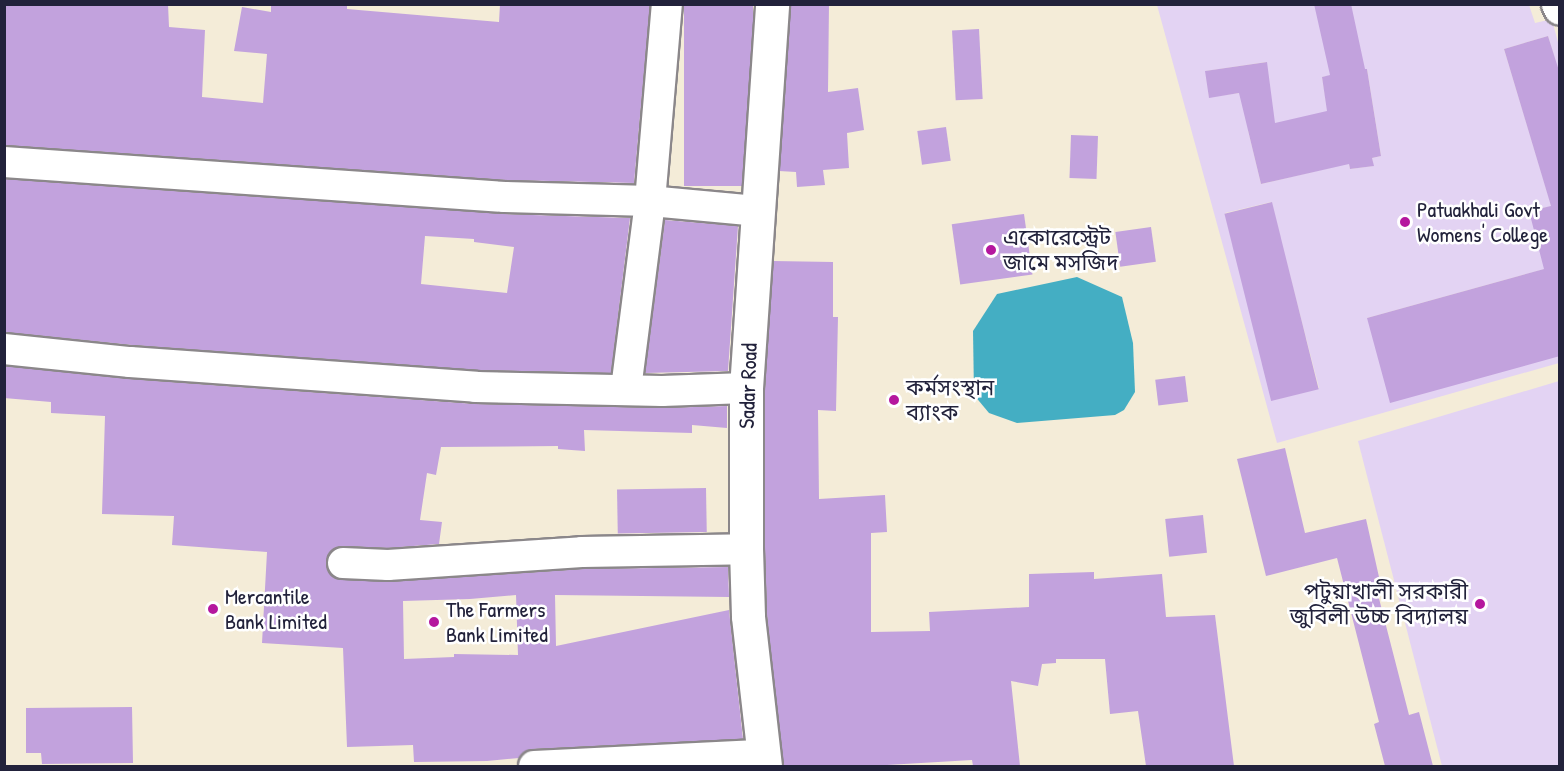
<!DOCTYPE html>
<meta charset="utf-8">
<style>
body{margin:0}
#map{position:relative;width:1564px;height:771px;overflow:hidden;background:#f4ecd8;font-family:"Patrick Hand","Noto Sans Bengali",sans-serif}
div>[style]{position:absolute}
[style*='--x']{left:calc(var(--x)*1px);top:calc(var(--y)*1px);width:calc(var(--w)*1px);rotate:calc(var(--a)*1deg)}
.built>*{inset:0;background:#e3d3f3}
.water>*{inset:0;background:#44aec3}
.building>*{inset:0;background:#c2a2dd;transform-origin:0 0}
.roads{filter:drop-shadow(2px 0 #8b878a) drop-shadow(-2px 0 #8b878a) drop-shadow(0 2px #8b878a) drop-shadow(0 -2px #8b878a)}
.minor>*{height:30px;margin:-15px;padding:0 15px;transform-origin:15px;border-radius:15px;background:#fff}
.tertiary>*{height:33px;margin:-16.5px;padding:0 16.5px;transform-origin:16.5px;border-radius:16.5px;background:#fff}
.dots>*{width:16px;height:16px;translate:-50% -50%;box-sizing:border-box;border:3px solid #fff;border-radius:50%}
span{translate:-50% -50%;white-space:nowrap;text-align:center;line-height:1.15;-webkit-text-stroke:5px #fff;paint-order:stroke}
.poi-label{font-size:22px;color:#22223b}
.left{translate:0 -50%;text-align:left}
.right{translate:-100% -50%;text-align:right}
.street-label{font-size:22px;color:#22223b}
.frame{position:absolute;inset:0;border:6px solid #22223b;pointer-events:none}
</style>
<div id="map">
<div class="built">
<div style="clip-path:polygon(evenodd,1157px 5px,1529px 5px,1535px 23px,1548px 20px,1544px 5px,1548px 5px,1559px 46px,1559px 74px,1548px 36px,1504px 49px,1559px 231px,1559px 265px,1367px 318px,1559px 356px,1559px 363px,1277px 443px,1157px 5px,1266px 62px,1270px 89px,1209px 97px,1206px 71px,1266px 62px,1157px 5px,1367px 69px,1381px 156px,1372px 158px,1373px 166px,1350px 169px,1347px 153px,1335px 154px,1322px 77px,1367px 69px,1157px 5px,1248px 130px,1329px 168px,1261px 184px,1248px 130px,1157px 5px,1271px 202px,1319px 388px,1273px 400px,1225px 213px,1271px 202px,1157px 5px,1547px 207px,1555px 236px,1530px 211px,1547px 207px)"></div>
<div style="clip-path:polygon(1559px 381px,1559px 766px,1442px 766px,1358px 441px)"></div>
</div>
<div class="water">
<div style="clip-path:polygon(1077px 277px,1122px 297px,1133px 343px,1135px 392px,1124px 410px,1115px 415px,1017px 423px,989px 413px,974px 395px,973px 331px,997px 294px)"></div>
</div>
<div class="building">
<div style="clip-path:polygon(4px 4px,168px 4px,169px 27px,205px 30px,202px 97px,263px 103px,267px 54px,234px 51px,242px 7px,271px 12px,271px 4px,347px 4px,347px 9px,499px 22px,500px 4px,650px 5px,634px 183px,506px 180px,4px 145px)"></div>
<div style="left:684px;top:4px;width:69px;height:182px"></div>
<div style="clip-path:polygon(791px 4px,829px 4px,828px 92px,858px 88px,864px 130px,847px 133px,849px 168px,823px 170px,825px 185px,797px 187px,796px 172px,779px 171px)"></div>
<div style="clip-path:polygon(1314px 4px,1351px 4px,1365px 69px,1367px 69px,1381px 156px,1372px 158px,1374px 166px,1350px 169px,1349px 164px,1261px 184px,1239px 93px,1209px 98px,1205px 71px,1267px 62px,1275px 123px,1327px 111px,1322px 77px,1330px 75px)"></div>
<div style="left:979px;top:29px;width:70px;height:27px;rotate:87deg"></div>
<div style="clip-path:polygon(1548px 36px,1560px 74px,1560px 356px,1390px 403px,1367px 318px,1544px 269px,1529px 211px,1551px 206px,1504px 49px)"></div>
<div style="left:946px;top:127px;width:34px;height:29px;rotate:82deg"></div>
<div style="left:1071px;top:135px;width:27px;height:43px;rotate:2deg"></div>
<div style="clip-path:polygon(evenodd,4px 179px,504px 214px,630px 218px,611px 373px,477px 370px,132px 345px,4px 332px,4px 179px,425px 236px,474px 239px,474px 242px,514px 247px,507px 293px,421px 284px,425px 236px)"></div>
<div style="left:1272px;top:202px;width:193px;height:49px;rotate:76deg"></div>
<div style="left:1024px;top:214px;width:61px;height:73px;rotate:82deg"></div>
<div style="clip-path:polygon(665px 220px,738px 226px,728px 371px,645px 373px)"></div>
<div style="left:1151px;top:227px;width:35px;height:36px;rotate:82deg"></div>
<div style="clip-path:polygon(773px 261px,833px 262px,833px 317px,838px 317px,836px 411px,818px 410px,819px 499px,885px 495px,887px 532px,871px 533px,871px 632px,930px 631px,929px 612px,1029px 607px,1029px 574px,1094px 572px,1094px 579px,1162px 574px,1166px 617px,1215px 615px,1234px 766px,1146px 766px,1138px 711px,1110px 714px,1105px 659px,1056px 659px,1056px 663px,1042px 664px,1038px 686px,1011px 681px,1020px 766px,973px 766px,972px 760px,870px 766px,783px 766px,767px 615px,765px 549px,765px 389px)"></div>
<div style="clip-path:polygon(evenodd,4px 366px,129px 379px,475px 404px,662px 408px,727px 406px,727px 428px,692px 425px,692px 433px,584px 430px,585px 451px,558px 449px,558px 446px,441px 447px,436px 475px,427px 473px,420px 520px,442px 522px,439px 544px,388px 548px,343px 546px,329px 553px,326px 563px,328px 571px,334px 578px,387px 582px,583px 569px,728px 567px,729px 597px,555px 595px,556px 646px,729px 610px,743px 739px,533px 749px,524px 752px,519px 758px,487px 761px,414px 762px,413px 745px,347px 747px,343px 648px,262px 643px,267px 552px,172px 545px,174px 516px,102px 514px,105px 416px,51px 413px,51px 402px,4px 398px,4px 366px,516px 595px,518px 655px,454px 654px,454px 657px,404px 659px,403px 601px,470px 599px,516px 595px)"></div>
<div style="left:1185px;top:376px;width:26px;height:30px;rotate:83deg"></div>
<div style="clip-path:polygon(1285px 448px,1305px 533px,1366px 519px,1379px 577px,1374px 579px,1409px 715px,1419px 712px,1433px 766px,1385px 766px,1374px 724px,1379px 722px,1337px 558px,1266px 576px,1237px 459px)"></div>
<div style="left:706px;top:488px;width:44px;height:89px;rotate:89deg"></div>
<div style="left:1203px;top:515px;width:38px;height:38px;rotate:84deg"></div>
<div style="clip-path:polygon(132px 707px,133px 763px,42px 764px,41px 753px,26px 753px,26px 708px)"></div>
</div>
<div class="roads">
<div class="minor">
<div style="--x:4;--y:162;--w:502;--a:4"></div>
<div style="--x:505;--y:197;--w:145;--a:1.6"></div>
<div style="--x:650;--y:201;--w:108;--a:5.3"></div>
<div style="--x:4;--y:349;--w:127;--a:5.9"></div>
<div style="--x:130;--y:362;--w:347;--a:4.1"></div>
<div style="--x:476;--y:387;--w:186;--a:1.2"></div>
<div style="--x:662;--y:391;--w:84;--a:-2"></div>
<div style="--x:626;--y:389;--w:190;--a:-82.7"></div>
<div style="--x:650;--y:201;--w:198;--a:-85.1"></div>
<div style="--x:343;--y:563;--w:45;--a:2.5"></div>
<div style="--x:388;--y:565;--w:194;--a:-3.8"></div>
<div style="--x:582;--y:552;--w:164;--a:-1"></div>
<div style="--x:534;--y:766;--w:229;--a:-2.8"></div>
</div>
<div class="tertiary">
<div style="--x:1558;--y:4;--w:4;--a:63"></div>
<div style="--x:765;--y:766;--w:151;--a:-96.5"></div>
<div style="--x:748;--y:616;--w:67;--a:-91.7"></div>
<div style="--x:746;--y:549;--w:161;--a:-90"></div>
<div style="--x:746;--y:388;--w:385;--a:-86.1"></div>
</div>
</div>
<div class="dots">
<div style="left:1405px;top:222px;background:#b5179e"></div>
<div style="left:991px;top:250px;background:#b5179e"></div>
<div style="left:894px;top:400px;background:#b5179e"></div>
<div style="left:1480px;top:604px;background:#b5179e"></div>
<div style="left:213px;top:609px;background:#b5179e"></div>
<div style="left:434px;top:622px;background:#b5179e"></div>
</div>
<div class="poi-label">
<span class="left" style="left:1417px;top:222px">Patuakhali Govt<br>Womens' College</span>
<span class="left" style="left:1003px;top:250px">একোরেস্ট্রেট<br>জামে মসজিদ</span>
<span class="left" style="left:906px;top:400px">কর্মসংস্থান<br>ব্যাংক</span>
<span class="right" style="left:1468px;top:604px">পটুয়াখালী সরকারী<br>জুবিলী উচ্চ বিদ্যালয়</span>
<span class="left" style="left:225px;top:609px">Mercantile<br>Bank Limited</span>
<span class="left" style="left:446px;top:622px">The Farmers<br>Bank Limited</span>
</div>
<div class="street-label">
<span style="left:748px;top:386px;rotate:-88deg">Sadar Road</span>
</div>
<div class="frame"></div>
</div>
